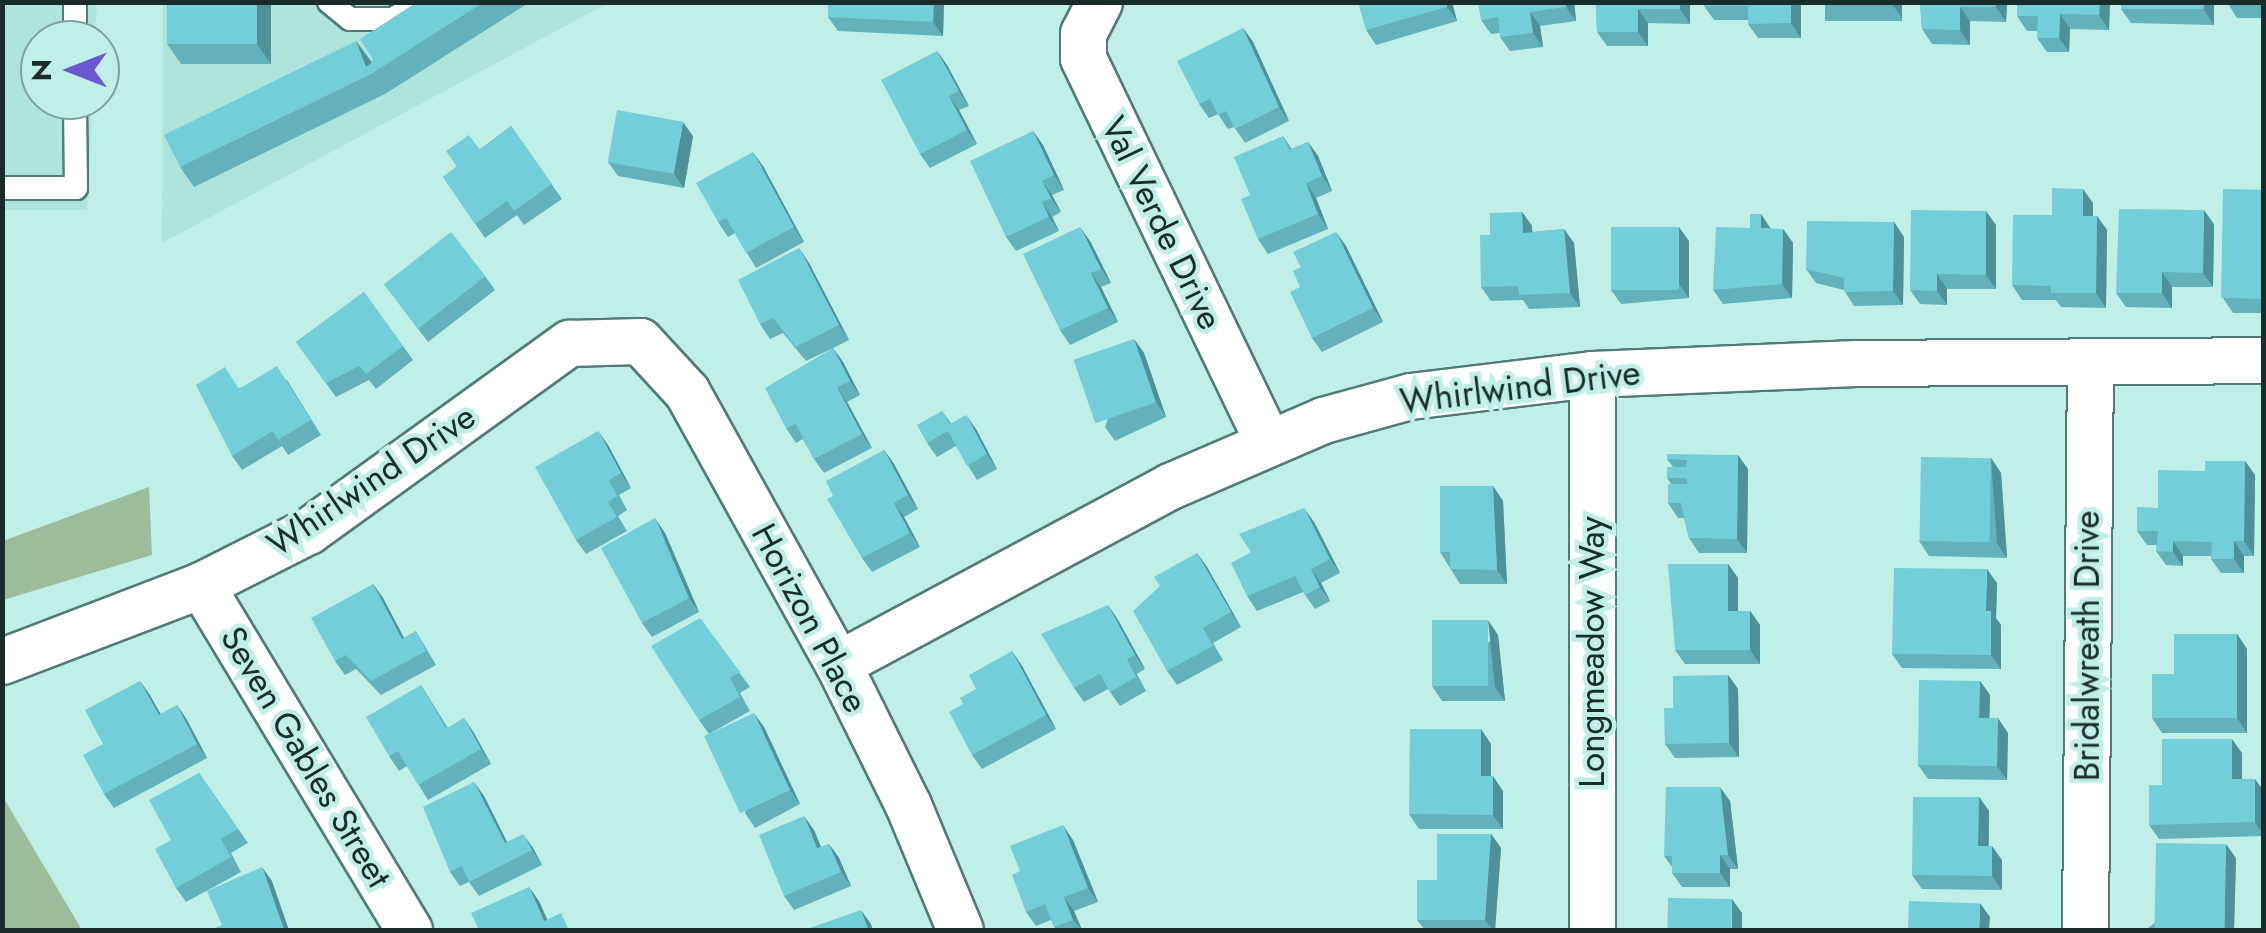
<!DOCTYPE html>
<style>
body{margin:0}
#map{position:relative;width:2266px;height:933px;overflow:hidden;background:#c0efe8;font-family:Jost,sans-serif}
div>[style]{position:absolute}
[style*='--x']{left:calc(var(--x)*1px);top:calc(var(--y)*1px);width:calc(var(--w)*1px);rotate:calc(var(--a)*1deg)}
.built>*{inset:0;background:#ade5dd}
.green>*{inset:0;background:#9bbd9b}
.roads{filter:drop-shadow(2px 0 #507b76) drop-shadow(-2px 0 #507b76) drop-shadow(0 2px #507b76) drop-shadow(0 -2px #507b76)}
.service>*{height:22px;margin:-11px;padding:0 11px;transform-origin:11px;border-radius:11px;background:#fff}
.minor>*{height:45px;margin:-22.5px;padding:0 22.5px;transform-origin:22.5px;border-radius:22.5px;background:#fff}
.wall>*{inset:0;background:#62b1bb;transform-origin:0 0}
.shaded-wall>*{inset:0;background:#509098}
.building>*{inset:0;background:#72ced9;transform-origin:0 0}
span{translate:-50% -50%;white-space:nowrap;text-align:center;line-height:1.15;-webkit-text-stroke:9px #c0efe8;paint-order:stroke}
.street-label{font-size:35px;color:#192c29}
.frame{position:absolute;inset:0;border:5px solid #192c29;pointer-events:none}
.north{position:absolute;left:20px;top:20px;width:100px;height:100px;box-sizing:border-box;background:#c0efe8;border:2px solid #7da19c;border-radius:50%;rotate:270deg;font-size:28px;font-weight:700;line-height:40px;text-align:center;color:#192c29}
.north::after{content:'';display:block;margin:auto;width:35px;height:45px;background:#6c57d1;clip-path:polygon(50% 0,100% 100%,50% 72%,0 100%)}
</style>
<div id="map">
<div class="built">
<div style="clip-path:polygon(2px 3px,97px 3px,95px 40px,40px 40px,40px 100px,92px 100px,87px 210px,3px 210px)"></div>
<div style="clip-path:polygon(163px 3px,608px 3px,162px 243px)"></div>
</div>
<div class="green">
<div style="clip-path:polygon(149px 487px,152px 555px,3px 600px,3px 541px)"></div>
<div style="clip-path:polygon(2px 797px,3px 797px,82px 930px,3px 930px)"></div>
</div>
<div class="roads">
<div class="service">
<div style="--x:75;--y:2;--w:38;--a:90"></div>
<div style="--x:329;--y:2;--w:27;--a:39"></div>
<div style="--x:350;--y:19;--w:43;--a:0"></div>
<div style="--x:393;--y:19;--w:30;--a:-34"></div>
<div style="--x:2;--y:188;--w:74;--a:0"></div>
<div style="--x:76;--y:188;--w:88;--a:-90.7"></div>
</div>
<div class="minor">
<div style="--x:1099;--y:2;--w:35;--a:117"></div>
<div style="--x:1083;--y:33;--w:25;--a:90"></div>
<div style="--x:1083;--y:58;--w:425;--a:64.3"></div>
<div style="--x:201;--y:585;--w:403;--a:58.9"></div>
<div style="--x:2;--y:661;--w:213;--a:-20.9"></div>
<div style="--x:201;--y:585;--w:120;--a:-26.8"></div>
<div style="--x:308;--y:531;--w:322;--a:-35.8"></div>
<div style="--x:569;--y:343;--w:71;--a:-1.6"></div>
<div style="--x:640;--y:341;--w:69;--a:47.3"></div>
<div style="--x:687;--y:392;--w:311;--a:61"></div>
<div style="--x:838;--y:664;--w:157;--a:63.6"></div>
<div style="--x:908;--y:805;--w:135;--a:67.4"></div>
<div style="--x:838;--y:664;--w:377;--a:-28.2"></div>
<div style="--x:1170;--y:486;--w:167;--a:-23.3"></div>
<div style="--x:1323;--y:420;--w:90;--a:-15.4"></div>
<div style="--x:1410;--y:396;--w:183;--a:-6.9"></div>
<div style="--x:1592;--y:374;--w:264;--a:-2.4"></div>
<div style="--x:1856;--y:363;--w:408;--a:-0.4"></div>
<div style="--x:1592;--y:930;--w:556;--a:-90"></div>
<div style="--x:2085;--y:930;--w:569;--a:-89.5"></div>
</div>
</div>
<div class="wall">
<div style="clip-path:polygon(271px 2px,271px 64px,181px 64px,167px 44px)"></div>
<div style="clip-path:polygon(417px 2px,530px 2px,385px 94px,194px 187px,180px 167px,356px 41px,371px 63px)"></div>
<div style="clip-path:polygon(828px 2px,944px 2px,943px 36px,838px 31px,828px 17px)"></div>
<div style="clip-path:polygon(1452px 2px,1457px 21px,1376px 45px,1366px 30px)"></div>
<div style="clip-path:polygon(1574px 2px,1576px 21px,1540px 26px,1543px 47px,1510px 51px,1500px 37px,1500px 33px,1491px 34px,1481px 20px)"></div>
<div style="clip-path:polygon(1596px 2px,1690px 2px,1690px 24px,1648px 23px,1648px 46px,1607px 46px,1597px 32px)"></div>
<div style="clip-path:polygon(1801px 2px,1801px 38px,1758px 38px,1748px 24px,1748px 20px,1714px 20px,1704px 6px)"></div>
<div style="left:1825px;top:2px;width:77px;height:19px"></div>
<div style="clip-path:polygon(1920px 2px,2007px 2px,2006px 22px,1970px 21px,1970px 45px,1932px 44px,1922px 29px)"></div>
<div style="clip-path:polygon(2017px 2px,2110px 2px,2109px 30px,2070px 29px,2069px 52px,2047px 52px,2037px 38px,2038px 31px,2027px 31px,2017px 16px)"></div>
<div style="clip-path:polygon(2121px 2px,2214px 2px,2214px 25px,2131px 23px,2121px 9px)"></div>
<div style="clip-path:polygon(2227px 2px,2264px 2px,2264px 18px,2237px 18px)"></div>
<div style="clip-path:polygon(1243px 28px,1253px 42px,1289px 121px,1245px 143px,1234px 127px,1228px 129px,1218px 114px,1209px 118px,1199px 104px)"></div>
<div style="clip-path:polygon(937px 51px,947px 65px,969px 106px,959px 110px,977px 144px,930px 168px,920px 154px)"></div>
<div style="clip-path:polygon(511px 126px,562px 199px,524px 225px,517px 215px,485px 238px,443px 177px)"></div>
<div style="clip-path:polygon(1033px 131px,1043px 145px,1064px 190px,1052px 195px,1061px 212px,1052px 217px,1059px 231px,1016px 251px,1006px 237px)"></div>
<div style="clip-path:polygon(693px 136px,684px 188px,618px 176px,608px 162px)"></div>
<div style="clip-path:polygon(1283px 136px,1292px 149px,1308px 142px,1318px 156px,1332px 191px,1316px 198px,1328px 229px,1268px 254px,1258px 239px,1250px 195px)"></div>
<div style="clip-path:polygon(763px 166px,804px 242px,756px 268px,735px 233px,728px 237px,718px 222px)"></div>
<div style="clip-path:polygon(2264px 190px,2264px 313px,2233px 313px,2223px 298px)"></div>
<div style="clip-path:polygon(2093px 203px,2093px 216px,2097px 216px,2107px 230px,2106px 308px,2061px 307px,2056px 300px,2022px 300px,2012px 285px,2052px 215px)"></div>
<div style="clip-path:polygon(1522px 212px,1532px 226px,1532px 232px,1564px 229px,1574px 243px,1580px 307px,1529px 309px,1523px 300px,1491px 301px,1481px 287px,1490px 235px)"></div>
<div style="clip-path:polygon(1894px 222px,1904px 237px,1903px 305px,1854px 306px,1844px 290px,1816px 283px,1806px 269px)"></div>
<div style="clip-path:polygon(2214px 224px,2213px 287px,2172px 287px,2172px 308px,2126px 307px,2116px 293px)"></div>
<div style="clip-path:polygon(1996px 225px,1996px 289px,1947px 289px,1947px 305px,1920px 304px,1910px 290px)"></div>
<div style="clip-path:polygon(1771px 229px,1783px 229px,1793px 243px,1792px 298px,1723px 304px,1713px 290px)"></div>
<div style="clip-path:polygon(1090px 241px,1111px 283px,1101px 287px,1118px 322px,1070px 345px,1060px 330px)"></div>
<div style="clip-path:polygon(1689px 241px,1689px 298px,1621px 304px,1611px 290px)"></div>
<div style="clip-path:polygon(1346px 246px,1383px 322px,1322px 352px,1312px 338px,1300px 287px)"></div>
<div style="clip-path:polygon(809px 263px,849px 340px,833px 348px,843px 362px,860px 395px,847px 402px,872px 448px,824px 473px,814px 459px,803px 439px,796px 443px,786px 428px,831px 349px,806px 361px,783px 333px,770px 339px,760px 324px)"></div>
<div style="clip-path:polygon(485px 276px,495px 290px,428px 342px,384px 284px)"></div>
<div style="clip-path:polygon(364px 292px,413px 360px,376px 389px,369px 380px,336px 397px,296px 342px)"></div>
<div style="clip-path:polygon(1134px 339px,1144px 353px,1166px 417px,1115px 441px,1105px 427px)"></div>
<div style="clip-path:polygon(287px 380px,321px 435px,288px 455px,282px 446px,242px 470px,232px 456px,239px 388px)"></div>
<div style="clip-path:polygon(942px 411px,951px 423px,976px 429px,997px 469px,977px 480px,956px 446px,937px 457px,927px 443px)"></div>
<div style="clip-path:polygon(608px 445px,631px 488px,619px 495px,627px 510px,618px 516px,627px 531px,586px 554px,576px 540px)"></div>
<div style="clip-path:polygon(884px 450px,894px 464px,918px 509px,904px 517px,920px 547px,872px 572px,862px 558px,833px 496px)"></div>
<div style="clip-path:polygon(1667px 454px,1748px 469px,1747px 553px,1699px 553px,1689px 538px,1684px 518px,1678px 518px,1668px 503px,1671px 484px,1667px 478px,1673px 467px,1667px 459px)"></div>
<div style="clip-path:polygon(1991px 458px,2001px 473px,2007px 558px,1929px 556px,1919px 541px)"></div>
<div style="clip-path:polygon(2245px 461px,2255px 475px,2254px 556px,2244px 556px,2244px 573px,2221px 573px,2211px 559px,2211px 556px,2183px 556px,2183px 566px,2166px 565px,2156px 551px,2157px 545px,2147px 545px,2137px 531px,2158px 508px,2205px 471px)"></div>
<div style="clip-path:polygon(1493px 486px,1503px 501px,1507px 584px,1460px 584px,1440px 552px)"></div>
<div style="clip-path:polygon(1314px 522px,1340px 573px,1321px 583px,1330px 601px,1315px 609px,1303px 592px,1257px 611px,1247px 596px)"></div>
<div style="clip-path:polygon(665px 533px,699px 612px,652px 637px,642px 623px)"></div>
<div style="clip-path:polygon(1197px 553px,1207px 567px,1241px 627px,1213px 643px,1223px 660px,1177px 685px,1167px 671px)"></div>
<div style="clip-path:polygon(1728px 564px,1738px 578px,1738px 611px,1750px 611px,1760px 625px,1760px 664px,1685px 664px,1675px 650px)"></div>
<div style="clip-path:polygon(1997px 583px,1996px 618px,2001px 625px,2001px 669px,1902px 668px,1892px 654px)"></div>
<div style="clip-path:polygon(373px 584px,383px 598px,404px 638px,416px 631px,436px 665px,381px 695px,356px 669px,345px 675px,335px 661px)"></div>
<div style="clip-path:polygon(1108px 605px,1118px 620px,1145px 669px,1137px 674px,1146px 691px,1120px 706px,1108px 689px,1084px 702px,1074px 688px)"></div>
<div style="clip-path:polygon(700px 618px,750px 687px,740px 693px,750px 711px,709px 734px,699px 720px)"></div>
<div style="clip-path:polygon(2237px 634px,2247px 649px,2247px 733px,2162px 733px,2152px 718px,2174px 674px)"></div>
<div style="clip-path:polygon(1498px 635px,1505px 701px,1442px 701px,1432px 686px)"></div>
<div style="clip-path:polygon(1012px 651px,1022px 666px,1056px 729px,982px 769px,972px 755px,963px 704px)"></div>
<div style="clip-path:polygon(1728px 675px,1738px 689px,1739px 757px,1675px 758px,1665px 744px,1673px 708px)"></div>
<div style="clip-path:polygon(140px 681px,161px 714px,177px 705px,187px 720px,207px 758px,114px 808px,104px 794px,103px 744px)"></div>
<div style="clip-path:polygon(1980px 681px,1990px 695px,1989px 718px,2008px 733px,2007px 780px,1928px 779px,1918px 765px)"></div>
<div style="clip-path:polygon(421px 685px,448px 728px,464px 718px,491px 764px,428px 800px,407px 766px,399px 771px,389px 756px)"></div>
<div style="clip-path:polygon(764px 727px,800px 804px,755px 828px,745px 813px)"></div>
<div style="clip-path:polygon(1491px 744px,1491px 776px,1503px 791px,1503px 829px,1419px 829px,1409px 814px)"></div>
<div style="clip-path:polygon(2242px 753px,2242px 779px,2255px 779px,2264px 792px,2264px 836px,2159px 839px,2149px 825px,2162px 785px)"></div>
<div style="clip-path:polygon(199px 773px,248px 843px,231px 853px,241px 872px,186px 902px,176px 888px,171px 840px)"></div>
<div style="clip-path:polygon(484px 796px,507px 842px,533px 848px,542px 865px,479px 896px,469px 882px,460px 886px,450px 872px)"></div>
<div style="clip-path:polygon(1979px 797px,1989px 811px,1989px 846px,2002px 860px,2002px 890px,1922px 889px,1912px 875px)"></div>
<div style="clip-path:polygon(1730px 801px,1738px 869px,1730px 869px,1730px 887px,1682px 887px,1672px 873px,1672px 867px,1664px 856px)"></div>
<div style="clip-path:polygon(814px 830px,821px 847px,829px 844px,839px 858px,851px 886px,794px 910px,784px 896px)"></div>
<div style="clip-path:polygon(1491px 834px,1501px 848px,1495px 930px,1425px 930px,1417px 920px)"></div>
<div style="clip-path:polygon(1073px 840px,1098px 902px,1074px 911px,1082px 930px,1056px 930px,1051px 920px,1036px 926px,1026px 912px,1020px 871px)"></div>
<div style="clip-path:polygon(2236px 858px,2234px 930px,2149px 930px,2148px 928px)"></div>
</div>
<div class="shaded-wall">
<div style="clip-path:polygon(257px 2px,271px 2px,271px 64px,257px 44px)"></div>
<div style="clip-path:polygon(934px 2px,944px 2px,943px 36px,933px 22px)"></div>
<div style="clip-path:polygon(1446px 2px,1452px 2px,1457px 21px,1447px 7px)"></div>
<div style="clip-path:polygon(1566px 2px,1574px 2px,1576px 21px,1566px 7px)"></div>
<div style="clip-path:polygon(1680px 2px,1690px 2px,1690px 24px,1680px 9px)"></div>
<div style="clip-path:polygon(1791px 2px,1801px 2px,1801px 38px,1791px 23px)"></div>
<div style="clip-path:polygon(1892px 2px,1902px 2px,1902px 18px,1892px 4px)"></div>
<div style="clip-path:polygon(1996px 2px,2007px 2px,2006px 22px,1996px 7px)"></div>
<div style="clip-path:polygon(2100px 2px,2110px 2px,2109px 30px,2099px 15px)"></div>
<div style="clip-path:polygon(2204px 2px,2214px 2px,2214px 25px,2204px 10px)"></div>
<div style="clip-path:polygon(1960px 7px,1970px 21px,1970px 45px,1960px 30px)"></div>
<div style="clip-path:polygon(1638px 9px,1648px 23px,1648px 46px,1638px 32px)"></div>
<div style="clip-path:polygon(1530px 12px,1540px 26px,1543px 47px,1533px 33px)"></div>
<div style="clip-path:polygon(2060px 14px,2070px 29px,2069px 52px,2059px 38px)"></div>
<div style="clip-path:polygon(1243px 28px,1253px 42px,1289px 121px,1279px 107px)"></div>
<div style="clip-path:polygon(356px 41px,371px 61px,374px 72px,366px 67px)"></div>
<div style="clip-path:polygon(937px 51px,947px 65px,969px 106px,959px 91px)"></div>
<div style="clip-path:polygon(949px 96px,959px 110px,977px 144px,967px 130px)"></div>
<div style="clip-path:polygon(683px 122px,693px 136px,684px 188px,674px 174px)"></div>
<div style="clip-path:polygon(1033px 131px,1043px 145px,1064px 190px,1054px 175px)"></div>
<div style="clip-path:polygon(1308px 142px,1318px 156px,1332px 191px,1322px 176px)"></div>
<div style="clip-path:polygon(753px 152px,763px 166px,804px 242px,794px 227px)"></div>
<div style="clip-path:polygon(1042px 181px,1052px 195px,1061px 212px,1051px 198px)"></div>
<div style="clip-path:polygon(1306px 183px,1316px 198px,1328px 229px,1318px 214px)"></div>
<div style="clip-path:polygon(2083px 189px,2093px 203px,2093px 230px,2083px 216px)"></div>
<div style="clip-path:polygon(1042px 202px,1052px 217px,1059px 231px,1049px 217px)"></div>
<div style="clip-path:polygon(2204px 210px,2214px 224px,2213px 287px,2203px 273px)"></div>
<div style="clip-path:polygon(1986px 211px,1996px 225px,1996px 289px,1986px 275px)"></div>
<div style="clip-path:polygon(1522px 212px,1532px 226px,1533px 247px,1523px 233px)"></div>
<div style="clip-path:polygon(1761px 214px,1771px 229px,1761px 228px)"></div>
<div style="clip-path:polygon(2097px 216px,2107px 230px,2106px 308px,2096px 293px)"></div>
<div style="clip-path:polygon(1894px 222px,1904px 237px,1903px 305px,1893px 291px)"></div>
<div style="clip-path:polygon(1080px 227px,1090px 241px,1111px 283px,1101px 269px)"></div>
<div style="clip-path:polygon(1679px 227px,1689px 241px,1689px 298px,1679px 284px)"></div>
<div style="clip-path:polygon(1564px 229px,1574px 243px,1580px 307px,1570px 293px)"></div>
<div style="clip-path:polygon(1783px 229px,1793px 243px,1792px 298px,1782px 284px)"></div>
<div style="clip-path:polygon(1336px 232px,1346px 246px,1383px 322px,1373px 308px)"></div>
<div style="clip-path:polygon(799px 248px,809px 263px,849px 340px,839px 325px)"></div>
<div style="clip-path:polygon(2162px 272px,2172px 287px,2172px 308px,2162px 293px)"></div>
<div style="clip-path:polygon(1091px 273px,1101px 287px,1118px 322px,1108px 308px)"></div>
<div style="clip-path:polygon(1937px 274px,1947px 289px,1947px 305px,1937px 291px)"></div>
<div style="clip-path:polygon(1134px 339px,1144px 353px,1166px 417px,1156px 402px)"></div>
<div style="clip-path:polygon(833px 348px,843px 362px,860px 395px,850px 381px)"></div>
<div style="clip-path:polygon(837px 387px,847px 402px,872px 448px,862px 434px)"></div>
<div style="clip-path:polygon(966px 415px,976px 429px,997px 469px,987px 454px)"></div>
<div style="clip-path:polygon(598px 431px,608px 445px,631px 488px,621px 473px)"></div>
<div style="clip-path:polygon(884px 450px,894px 464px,918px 509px,908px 495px)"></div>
<div style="clip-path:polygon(1738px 455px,1748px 469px,1747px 553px,1737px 539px)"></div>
<div style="clip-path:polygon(1991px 458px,2001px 473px,2007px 558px,1997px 543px)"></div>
<div style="clip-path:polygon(2245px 461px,2255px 475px,2254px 556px,2244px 541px)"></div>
<div style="clip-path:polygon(1493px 486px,1503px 501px,1507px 584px,1497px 570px)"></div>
<div style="clip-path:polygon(894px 503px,904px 517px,920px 547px,910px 533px)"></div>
<div style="clip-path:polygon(1304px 508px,1314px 522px,1340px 573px,1330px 559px)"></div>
<div style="clip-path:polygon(655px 518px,665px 533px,699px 612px,689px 598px)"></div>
<div style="clip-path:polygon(2173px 541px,2183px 556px,2183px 566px,2173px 552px)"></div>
<div style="clip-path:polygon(2234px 541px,2244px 556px,2244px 573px,2234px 559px)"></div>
<div style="clip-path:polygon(1197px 553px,1207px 567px,1241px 627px,1231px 612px)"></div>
<div style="clip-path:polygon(1728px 564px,1738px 578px,1738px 625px,1728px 611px)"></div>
<div style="clip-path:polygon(1311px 569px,1321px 583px,1330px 601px,1320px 587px)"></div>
<div style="clip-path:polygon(1987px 569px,1997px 583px,1996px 618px,2001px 625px,2001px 669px,1991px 655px,1986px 611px)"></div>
<div style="clip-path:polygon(373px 584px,383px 598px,412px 653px,402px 639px)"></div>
<div style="clip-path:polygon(1108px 605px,1118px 620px,1145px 669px,1135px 655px)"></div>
<div style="clip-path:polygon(1750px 611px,1760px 625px,1760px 664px,1750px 650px)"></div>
<div style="clip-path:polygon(1488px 620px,1498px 635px,1505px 701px,1495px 687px)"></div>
<div style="clip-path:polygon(2237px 634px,2247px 649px,2247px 733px,2237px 718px)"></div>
<div style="clip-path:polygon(1012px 651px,1022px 666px,1056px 729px,1046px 715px)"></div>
<div style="clip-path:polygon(1728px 675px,1738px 689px,1739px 757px,1729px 743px)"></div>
<div style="clip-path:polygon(140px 681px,150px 695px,169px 730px,159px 715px)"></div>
<div style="clip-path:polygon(1980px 681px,1990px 695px,1989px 732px,1979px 718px)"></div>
<div style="clip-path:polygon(177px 705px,187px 720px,207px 758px,197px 744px)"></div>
<div style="clip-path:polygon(754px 713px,764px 727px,800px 804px,790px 790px)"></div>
<div style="clip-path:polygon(464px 718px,474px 733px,491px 764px,481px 749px)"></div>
<div style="clip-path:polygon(1998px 718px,2008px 733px,2007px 780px,1997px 766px)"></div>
<div style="clip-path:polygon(1481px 729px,1491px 744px,1491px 790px,1481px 776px)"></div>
<div style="clip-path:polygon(2232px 739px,2242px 753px,2242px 793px,2232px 779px)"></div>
<div style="clip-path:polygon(1493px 776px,1503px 791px,1503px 829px,1493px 815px)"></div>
<div style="clip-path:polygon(2255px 779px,2264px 792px,2264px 835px,2255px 822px)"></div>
<div style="clip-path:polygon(474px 782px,484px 796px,515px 858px,505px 843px)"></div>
<div style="clip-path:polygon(1720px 787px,1730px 801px,1738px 869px,1728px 855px)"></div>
<div style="clip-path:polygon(1979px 797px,1989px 811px,1988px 860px,1978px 846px)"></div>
<div style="clip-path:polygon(804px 816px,814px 830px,827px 862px,817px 848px)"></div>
<div style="clip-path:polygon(1063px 825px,1073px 840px,1098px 902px,1088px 888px)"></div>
<div style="clip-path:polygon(523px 834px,533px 848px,542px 865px,532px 850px)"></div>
<div style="clip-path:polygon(1491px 834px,1501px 848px,1495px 930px,1493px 930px,1485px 920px)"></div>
<div style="clip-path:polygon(829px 844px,839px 858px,851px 886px,841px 872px)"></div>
<div style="clip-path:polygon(2226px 844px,2236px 858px,2234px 930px,2224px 930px)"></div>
<div style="clip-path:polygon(1992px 846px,2002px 860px,2002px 890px,1992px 876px)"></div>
<div style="clip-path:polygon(1720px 855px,1730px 869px,1730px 887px,1720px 873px)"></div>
<div style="clip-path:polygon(262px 867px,272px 881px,289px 930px,284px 930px)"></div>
<div style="clip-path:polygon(529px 887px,539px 901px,552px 930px,544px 921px)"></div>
<div style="clip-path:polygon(1064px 897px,1074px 911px,1082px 930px,1073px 920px)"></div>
<div style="clip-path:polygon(1732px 899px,1742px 913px,1742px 930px,1732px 930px)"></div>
<div style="clip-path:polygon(1980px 903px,1990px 917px,1989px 930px,1979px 930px)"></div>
<div style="clip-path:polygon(861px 910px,871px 924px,873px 930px,868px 930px)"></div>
</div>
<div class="building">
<div style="left:167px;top:2px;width:90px;height:42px"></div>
<div style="clip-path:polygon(417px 2px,484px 2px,371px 74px,180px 167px,164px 135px,356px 41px,366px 67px,374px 61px,360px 39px)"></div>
<div style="clip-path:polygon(828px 2px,934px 2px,933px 22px,828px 17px)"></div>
<div style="clip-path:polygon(1358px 2px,1446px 2px,1447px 7px,1366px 30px)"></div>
<div style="clip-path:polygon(1478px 2px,1566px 2px,1566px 7px,1530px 12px,1533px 33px,1500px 37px,1498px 17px,1481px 20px)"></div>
<div style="clip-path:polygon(1596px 2px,1680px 2px,1680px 9px,1638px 9px,1638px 32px,1597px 32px)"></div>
<div style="clip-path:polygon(1704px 2px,1791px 2px,1791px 23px,1748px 24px,1748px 6px,1704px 6px)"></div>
<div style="clip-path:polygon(1825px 2px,1892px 2px,1892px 4px)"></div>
<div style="clip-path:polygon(1920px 2px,1996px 2px,1996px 7px,1960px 7px,1960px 30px,1922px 29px)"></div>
<div style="clip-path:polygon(2017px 2px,2100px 2px,2099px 15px,2060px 14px,2059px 38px,2037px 38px,2038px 16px,2017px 16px)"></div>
<div style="left:2121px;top:2px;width:83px;height:7px"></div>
<div style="left:2227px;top:2px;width:37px;height:1px"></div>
<div style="clip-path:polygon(1243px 28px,1279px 107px,1235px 129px,1226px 111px,1218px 115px,1210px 99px,1199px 104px,1177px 61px)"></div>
<div style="clip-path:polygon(937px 51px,959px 91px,949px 96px,967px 130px,920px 154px,881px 80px)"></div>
<div style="left:617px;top:110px;width:67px;height:53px;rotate:10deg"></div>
<div style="clip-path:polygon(511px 126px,552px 184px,514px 211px,507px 201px,475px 224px,443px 177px,457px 167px,446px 151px,469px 135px,480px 150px)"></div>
<div style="clip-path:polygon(1033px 131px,1054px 175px,1042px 181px,1051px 198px,1042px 202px,1049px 217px,1006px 237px,970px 161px)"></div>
<div style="clip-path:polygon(1283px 136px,1289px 150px,1308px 142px,1322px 176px,1306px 183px,1318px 214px,1258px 239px,1241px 199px,1250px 195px,1234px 157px)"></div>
<div style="clip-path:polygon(753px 152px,794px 227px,746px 253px,726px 218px,718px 222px,696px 183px)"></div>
<div style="clip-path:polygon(2052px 188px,2083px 189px,2083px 216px,2097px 216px,2096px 293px,2051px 293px,2051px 286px,2012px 285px,2013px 215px,2052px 215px)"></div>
<div style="left:2223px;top:189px;width:41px;height:109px;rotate:1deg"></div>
<div style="clip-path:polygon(2119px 209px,2204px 210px,2203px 273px,2162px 272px,2162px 293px,2116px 293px)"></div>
<div style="clip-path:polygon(1911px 210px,1986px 211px,1986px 275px,1937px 274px,1937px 291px,1910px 290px)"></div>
<div style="clip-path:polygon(1522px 212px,1523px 233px,1564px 229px,1570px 293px,1519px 295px,1518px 286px,1481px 287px,1480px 235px,1490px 235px,1490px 213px)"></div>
<div style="clip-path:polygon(1750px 214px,1761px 214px,1761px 228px,1783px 229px,1782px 284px,1713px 290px,1716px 227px,1750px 228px)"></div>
<div style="clip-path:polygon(1807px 221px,1894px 222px,1893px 291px,1844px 292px,1844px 278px,1806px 269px)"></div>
<div style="clip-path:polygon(1080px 227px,1101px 269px,1091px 273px,1108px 308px,1060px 330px,1023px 254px)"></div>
<div style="left:1611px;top:227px;width:68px;height:63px"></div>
<div style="left:451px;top:232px;width:56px;height:85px;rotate:52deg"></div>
<div style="clip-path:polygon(1336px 232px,1373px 308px,1312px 338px,1290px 292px,1300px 287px,1293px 271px,1301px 267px,1293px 252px)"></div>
<div style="clip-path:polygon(799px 248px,839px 325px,796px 347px,773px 318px,760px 324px,738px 280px)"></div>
<div style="clip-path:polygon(364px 292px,403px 346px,366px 374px,359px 366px,326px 383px,296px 342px)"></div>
<div style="left:1134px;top:339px;width:67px;height:64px;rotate:71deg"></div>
<div style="clip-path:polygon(833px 348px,850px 381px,837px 387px,862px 434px,814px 459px,796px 424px,786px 428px,765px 388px)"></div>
<div style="clip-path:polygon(277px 366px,311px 420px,278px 440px,273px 431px,232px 456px,196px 385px,225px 367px,239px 389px)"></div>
<div style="clip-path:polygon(942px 411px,950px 424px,966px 415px,987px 454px,967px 466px,948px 431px,927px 443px,917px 425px)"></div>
<div style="clip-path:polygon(598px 431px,621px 473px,609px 480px,617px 496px,608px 502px,617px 517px,576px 540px,535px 467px)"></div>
<div style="clip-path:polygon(884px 450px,908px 495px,894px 503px,910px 533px,862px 558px,827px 499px,833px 496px,826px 481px)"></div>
<div style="clip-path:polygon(1667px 454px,1738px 455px,1737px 539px,1689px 538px,1681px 503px,1668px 503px,1668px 484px,1687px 484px,1687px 478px,1667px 478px,1667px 467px,1686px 467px,1687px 460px,1667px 459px)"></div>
<div style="left:1921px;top:457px;width:70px;height:84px;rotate:1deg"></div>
<div style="clip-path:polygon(2205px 461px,2245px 461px,2244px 541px,2234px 541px,2234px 559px,2211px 559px,2212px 542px,2173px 541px,2173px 552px,2156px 551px,2158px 531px,2137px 531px,2137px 507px,2158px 508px,2158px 470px,2205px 471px)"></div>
<div style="clip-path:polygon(1440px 486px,1493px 486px,1497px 570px,1450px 569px,1450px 552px,1440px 552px)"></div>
<div style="clip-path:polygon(1304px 508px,1330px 559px,1311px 569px,1320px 587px,1305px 595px,1295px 576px,1247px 596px,1231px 563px,1251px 552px,1239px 534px)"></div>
<div style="clip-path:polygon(655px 518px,689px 598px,642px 623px,601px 548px)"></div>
<div style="clip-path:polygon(1197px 553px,1231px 612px,1203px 628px,1213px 646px,1167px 671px,1133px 611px,1160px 586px,1154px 577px)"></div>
<div style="clip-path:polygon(1668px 564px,1728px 564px,1728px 611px,1750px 611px,1750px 650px,1675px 650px)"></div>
<div style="clip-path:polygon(1894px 568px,1987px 569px,1986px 611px,1991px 611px,1991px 655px,1892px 654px)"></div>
<div style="clip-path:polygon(373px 584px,402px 639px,416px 631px,426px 651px,371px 681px,346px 655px,335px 661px,311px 618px)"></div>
<div style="clip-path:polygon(1108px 605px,1135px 655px,1127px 659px,1136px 677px,1110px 692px,1100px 674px,1074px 688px,1041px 634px)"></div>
<div style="clip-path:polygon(700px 618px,740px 672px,730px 678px,740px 697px,699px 720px,651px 646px)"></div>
<div style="left:1432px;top:620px;width:56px;height:66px"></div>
<div style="clip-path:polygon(2174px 634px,2237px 634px,2237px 718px,2152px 718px,2152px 674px,2174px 674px)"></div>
<div style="clip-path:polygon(1012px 651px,1046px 715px,972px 755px,949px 712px,963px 704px,960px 698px,976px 689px,969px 675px)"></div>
<div style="clip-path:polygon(1728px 675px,1729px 743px,1665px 744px,1664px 708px,1673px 708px,1673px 676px)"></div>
<div style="clip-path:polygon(1919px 680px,1980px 681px,1979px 718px,1998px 718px,1997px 766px,1918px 765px)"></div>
<div style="clip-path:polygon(140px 681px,159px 715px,177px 705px,197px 744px,104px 794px,83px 755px,103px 744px,85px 710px)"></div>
<div style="clip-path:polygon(421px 685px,446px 729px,464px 718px,481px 749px,418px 785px,398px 751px,389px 756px,366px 717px)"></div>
<div style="left:754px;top:713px;width:85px;height:55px;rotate:65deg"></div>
<div style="clip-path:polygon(1410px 729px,1481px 729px,1481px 776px,1493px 776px,1493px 815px,1409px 814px)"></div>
<div style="clip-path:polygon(2162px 739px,2232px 739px,2232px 779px,2255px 779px,2255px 822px,2149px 825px,2149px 785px,2162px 785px)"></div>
<div style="clip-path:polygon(199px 773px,238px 829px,221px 839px,231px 857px,176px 888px,155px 849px,171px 840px,149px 800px)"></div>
<div style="clip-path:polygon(474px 782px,505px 843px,523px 834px,532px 850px,469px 882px,462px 866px,450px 872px,423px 807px)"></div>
<div style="clip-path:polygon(1666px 787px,1720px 787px,1728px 855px,1720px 855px,1720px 873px,1672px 873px,1672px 856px,1664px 856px)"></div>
<div style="clip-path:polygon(1913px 797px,1979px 797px,1978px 846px,1992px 846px,1992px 876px,1912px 875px)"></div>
<div style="clip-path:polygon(804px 816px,817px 848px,829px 844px,841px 872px,784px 896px,759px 835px)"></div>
<div style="clip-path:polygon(1063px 825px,1088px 888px,1064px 897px,1073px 920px,1054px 927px,1045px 904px,1026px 912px,1012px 875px,1020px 871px,1010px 846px)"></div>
<div style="clip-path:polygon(1437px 834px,1491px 834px,1485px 920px,1417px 920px,1417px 880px,1437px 880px)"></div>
<div style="left:2156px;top:843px;width:70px;height:85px;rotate:1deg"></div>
<div style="clip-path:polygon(262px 867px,284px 930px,210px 930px,222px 925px,207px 891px)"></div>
<div style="clip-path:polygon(529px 887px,544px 921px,561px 913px,569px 930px,479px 930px,471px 913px)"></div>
<div style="left:1668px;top:898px;width:64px;height:32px;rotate:1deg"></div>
<div style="left:1909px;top:901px;width:71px;height:29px;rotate:2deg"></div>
<div style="clip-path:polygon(861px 910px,868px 930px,804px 930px)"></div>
</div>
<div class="street-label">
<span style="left:1162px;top:223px;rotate:64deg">Val Verde Drive</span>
<span style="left:1520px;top:387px;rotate:-7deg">Whirlwind Drive</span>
<span style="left:371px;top:480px;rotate:-34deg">Whirlwind Drive</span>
<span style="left:810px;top:618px;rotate:62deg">Horizon Place</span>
<span style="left:2087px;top:646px;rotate:-90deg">Bridalwreath Drive</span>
<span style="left:1592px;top:652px;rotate:-90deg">Longmeadow Way</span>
<span style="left:306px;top:757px;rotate:59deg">Seven Gables Street</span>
</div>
<div class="frame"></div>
<div class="north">N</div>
</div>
